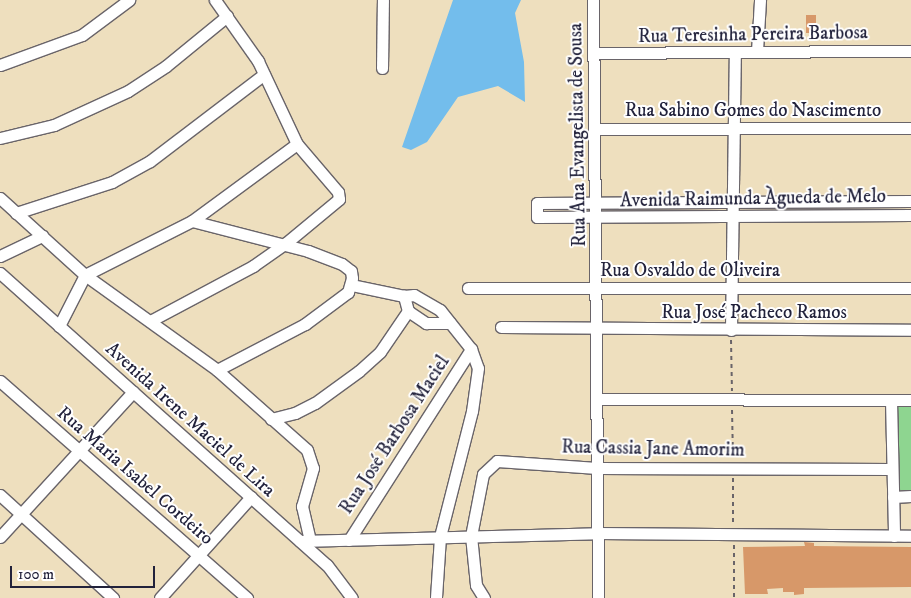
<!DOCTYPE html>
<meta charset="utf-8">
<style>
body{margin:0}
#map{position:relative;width:911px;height:598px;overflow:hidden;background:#eedfbe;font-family:"IM FELL DW Pica",serif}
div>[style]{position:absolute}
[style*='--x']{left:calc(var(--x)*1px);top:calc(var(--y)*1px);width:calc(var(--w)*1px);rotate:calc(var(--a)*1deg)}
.green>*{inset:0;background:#8ed590}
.water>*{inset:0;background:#73bdec}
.building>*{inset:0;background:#d79869;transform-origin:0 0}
.path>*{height:2px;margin-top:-1px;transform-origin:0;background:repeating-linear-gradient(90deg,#696469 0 4px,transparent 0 8px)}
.roads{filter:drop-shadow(1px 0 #696469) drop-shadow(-1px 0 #696469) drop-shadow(0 1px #696469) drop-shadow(0 -1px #696469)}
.street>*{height:11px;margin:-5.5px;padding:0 5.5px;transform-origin:5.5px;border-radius:5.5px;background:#fff}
span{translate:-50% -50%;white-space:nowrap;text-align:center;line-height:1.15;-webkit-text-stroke:4px #fff;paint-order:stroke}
.street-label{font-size:19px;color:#22223b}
.scale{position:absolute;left:10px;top:566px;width:145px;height:22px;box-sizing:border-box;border:2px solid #22223b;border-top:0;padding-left:6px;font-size:15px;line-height:18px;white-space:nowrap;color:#22223b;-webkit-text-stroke:4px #fff;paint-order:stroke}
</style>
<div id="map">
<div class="green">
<div style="clip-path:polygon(895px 407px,911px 407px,911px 490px,899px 490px)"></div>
</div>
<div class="water">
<div style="clip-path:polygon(453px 0,521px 0,515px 13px,524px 62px,525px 102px,498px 86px,458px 97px,427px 142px,411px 150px,402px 147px)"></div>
</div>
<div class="building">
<div style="left:806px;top:15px;width:10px;height:18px"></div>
<div style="clip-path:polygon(804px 542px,814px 543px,814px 546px,911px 547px,911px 587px,804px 588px,804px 594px,794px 595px,794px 592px,783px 592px,783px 588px,767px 589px,768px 594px,745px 594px,743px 547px,805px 546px)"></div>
</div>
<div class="path">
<div style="--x:731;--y:340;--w:51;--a:88.9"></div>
<div style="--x:732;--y:410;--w:48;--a:88.8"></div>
<div style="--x:733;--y:478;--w:45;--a:90"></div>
<div style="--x:734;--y:545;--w:53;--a:90"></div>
</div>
<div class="roads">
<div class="street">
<div style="--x:593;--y:0;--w:598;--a:89.52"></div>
<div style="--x:757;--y:51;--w:51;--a:-86.6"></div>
<div style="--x:595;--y:53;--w:316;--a:-0.4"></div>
<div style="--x:0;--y:65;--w:87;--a:-20.1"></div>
<div style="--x:82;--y:35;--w:59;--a:-36.7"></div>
<div style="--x:382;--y:68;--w:68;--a:-89.2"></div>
<div style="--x:595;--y:129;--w:316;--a:-0.2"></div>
<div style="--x:0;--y:138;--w:56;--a:-13.5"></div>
<div style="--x:54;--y:125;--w:81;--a:-24.7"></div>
<div style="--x:128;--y:91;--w:45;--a:-33.3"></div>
<div style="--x:166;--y:66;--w:79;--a:-39.3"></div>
<div style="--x:0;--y:198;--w:115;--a:42.2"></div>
<div style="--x:85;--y:275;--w:163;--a:35.7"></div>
<div style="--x:217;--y:370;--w:120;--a:41.6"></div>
<div style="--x:307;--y:450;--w:19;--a:72"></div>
<div style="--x:313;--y:468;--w:40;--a:106"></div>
<div style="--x:302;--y:506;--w:36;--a:77"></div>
<div style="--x:911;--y:201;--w:374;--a:179.7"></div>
<div style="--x:537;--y:203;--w:14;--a:90"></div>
<div style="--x:537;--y:217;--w:374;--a:-0.3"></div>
<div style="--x:16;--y:213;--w:101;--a:-17.9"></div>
<div style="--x:112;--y:182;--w:43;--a:-28.9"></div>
<div style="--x:150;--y:161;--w:143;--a:-37.3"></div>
<div style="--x:192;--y:221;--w:120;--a:14.5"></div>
<div style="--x:308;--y:251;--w:36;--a:21"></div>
<div style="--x:342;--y:264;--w:11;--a:38"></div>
<div style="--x:351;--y:271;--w:7;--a:82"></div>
<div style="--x:352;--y:278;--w:15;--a:106"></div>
<div style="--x:348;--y:292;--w:54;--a:143.3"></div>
<div style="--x:305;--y:324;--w:99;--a:152.4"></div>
<div style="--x:0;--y:256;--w:47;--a:-25.5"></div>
<div style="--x:0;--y:273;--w:438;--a:41.8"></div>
<div style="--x:327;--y:565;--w:41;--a:52.9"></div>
<div style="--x:468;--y:288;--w:443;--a:0"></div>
<div style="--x:404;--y:296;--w:10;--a:-6"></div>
<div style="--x:414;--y:295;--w:30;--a:30"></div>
<div style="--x:440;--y:310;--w:50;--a:51.5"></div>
<div style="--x:471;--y:349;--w:20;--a:70"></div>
<div style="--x:478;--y:368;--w:43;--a:97.9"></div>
<div style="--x:472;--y:411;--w:130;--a:104.3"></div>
<div style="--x:440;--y:537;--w:61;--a:93.8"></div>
<div style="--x:408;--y:311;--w:22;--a:34"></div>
<div style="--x:426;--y:323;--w:24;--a:0"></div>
<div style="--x:152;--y:320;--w:115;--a:-28.1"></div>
<div style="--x:253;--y:266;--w:40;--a:-34.9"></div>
<div style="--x:286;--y:243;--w:69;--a:-39.7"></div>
<div style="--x:339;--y:199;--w:7;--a:-98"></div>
<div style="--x:338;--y:192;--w:63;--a:-130.5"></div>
<div style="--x:297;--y:144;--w:92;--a:-115.2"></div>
<div style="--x:258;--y:61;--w:75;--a:-125.2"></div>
<div style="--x:59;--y:326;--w:57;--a:-63"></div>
<div style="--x:85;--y:275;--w:120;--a:-26.8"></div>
<div style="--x:192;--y:221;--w:130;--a:-36.3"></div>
<div style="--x:501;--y:327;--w:410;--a:0.4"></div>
<div style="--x:731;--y:330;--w:277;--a:-89.2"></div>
<div style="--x:0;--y:381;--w:329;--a:41.3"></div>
<div style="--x:597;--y:399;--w:314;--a:0.2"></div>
<div style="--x:891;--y:400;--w:136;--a:88.7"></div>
<div style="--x:271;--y:419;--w:25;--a:-14"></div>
<div style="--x:295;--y:413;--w:22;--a:-27"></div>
<div style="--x:315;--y:403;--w:54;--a:-36"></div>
<div style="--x:359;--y:371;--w:28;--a:-42"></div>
<div style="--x:380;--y:352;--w:50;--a:-55.7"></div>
<div style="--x:408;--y:311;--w:16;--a:-105"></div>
<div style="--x:404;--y:296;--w:53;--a:-168.1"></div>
<div style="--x:0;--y:495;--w:153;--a:42.3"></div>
<div style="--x:893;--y:497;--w:18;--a:-3"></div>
<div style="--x:0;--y:537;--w:197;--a:-47.5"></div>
<div style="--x:349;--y:540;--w:227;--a:-57.4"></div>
<div style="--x:300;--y:541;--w:298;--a:-1.5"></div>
<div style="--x:598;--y:533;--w:313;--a:0.5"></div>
<div style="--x:160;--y:598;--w:136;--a:-48"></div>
<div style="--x:484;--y:598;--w:15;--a:-122"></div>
<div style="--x:476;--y:585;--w:49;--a:-95.8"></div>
<div style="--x:471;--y:536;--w:63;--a:-79"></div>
<div style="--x:483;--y:474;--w:19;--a:-43"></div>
<div style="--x:497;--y:461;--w:100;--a:4"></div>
<div style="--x:597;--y:468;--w:295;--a:0.2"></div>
</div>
</div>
<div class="street-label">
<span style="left:753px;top:35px;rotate:-1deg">Rua Teresinha Pereira Barbosa</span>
<span style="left:753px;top:111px">Rua Sabino Gomes do Nascimento</span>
<span style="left:578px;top:135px;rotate:-91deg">Rua Ana Evangelista de Sousa</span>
<span style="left:753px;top:199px;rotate:-1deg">Avenida Raimunda Àgueda de Melo</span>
<span style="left:690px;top:271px">Rua Osvaldo de Oliveira</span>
<span style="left:754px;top:313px">Rua José Pacheco Ramos</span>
<span style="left:190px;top:420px;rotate:42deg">Avenida Irene Maciel de Lira</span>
<span style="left:395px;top:435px;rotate:-57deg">Rua José Barbosa Maciel</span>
<span style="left:653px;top:449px;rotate:1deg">Rua Cassia Jane Amorim</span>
<span style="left:135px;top:476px;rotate:41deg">Rua Maria Isabel Cordeiro</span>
</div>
<div class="scale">100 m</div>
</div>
